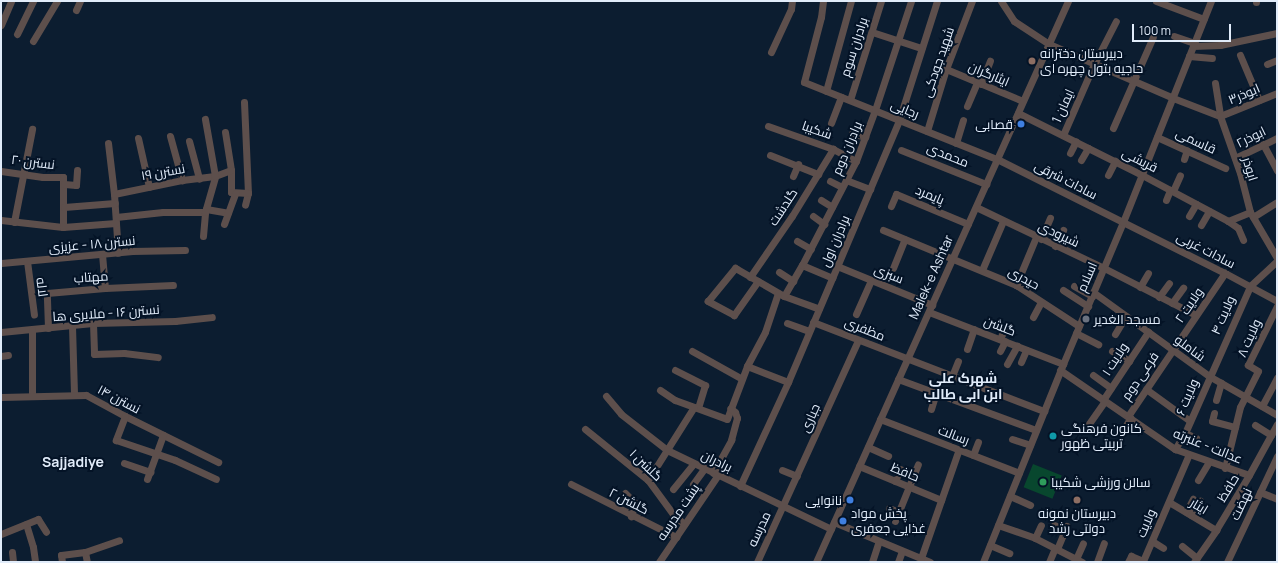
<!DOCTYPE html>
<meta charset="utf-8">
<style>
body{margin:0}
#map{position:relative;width:1278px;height:563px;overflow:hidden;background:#0c1d30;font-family:Manrope,Cairo,sans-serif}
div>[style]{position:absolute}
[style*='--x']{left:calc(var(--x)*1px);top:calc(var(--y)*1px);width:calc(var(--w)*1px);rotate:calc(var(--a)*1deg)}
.green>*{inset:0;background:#08472e;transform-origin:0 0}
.minor>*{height:7px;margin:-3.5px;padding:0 3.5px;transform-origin:3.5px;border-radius:3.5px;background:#5d4f4c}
.dots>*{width:11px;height:11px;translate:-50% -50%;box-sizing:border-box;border:2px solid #041326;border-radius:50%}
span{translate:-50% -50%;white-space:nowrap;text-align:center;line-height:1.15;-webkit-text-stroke:4px #041326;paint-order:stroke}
.street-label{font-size:13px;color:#e1ecfa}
.poi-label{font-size:13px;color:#e1ecfa}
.left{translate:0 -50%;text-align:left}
.right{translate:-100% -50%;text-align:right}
.neighbourhood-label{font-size:14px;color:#e1ecfa;font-weight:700}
.frame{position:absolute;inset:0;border:2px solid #e1ecfa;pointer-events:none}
.scale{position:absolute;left:1132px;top:24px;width:99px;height:18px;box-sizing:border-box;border:2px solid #e1ecfa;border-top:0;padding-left:5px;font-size:12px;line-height:14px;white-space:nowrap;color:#e1ecfa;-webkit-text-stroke:3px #041326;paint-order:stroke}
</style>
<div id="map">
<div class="green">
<div style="left:1033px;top:464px;width:31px;height:25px;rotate:22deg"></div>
</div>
<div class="minor">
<div style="--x:823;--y:1;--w:16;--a:97"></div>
<div style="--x:821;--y:17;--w:67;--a:104.7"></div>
<div style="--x:804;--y:82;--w:208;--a:21.8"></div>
<div style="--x:997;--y:159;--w:255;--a:26.6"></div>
<div style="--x:1225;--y:273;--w:59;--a:28.3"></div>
<div style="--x:1001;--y:1;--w:24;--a:57"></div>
<div style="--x:1014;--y:21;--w:42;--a:33.3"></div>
<div style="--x:1049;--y:44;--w:135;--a:23.5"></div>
<div style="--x:1173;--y:98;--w:50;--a:21"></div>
<div style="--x:1156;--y:1;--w:51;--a:20.6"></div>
<div style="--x:1256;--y:1;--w:1;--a:90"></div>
<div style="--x:76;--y:10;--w:10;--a:-66"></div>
<div style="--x:1;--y:25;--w:26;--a:-67"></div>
<div style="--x:872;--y:32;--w:52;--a:18.1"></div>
<div style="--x:17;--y:34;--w:37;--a:-64"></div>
<div style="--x:1174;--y:36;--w:21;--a:19"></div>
<div style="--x:33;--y:41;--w:47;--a:-59"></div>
<div style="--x:1193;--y:46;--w:27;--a:-2"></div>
<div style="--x:1220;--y:45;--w:58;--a:-11.9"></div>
<div style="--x:771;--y:52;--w:47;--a:-65.1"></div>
<div style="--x:791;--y:9;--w:8;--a:-83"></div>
<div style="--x:1240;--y:55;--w:49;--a:67.1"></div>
<div style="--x:1189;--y:56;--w:23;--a:5"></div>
<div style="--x:1267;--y:64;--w:11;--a:-22"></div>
<div style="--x:946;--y:69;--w:83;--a:22.6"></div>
<div style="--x:1215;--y:83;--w:33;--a:81"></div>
<div style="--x:1220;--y:116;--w:60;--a:70.7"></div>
<div style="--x:1240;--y:173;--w:40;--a:75.6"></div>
<div style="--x:1250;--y:212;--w:53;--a:59.6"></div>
<div style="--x:981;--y:84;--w:25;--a:-69"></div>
<div style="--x:826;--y:91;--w:93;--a:-74.5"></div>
<div style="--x:850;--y:100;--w:104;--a:-72.6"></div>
<div style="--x:244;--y:102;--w:91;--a:87.5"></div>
<div style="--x:248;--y:193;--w:12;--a:104"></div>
<div style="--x:967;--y:106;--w:26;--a:-67"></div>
<div style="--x:1018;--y:113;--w:139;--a:26.6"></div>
<div style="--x:1142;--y:175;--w:98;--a:28.1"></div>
<div style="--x:1228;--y:221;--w:24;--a:-22"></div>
<div style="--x:1220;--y:116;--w:61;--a:-22"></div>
<div style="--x:831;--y:123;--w:28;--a:-69"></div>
<div style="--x:768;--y:126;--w:69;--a:19.5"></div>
<div style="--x:833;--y:149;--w:26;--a:28"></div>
<div style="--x:1113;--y:128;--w:99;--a:-66.3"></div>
<div style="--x:927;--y:131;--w:65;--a:-73"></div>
<div style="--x:946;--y:69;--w:73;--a:-69.1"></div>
<div style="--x:225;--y:132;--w:38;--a:81"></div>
<div style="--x:231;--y:170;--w:22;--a:90"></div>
<div style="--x:231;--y:192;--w:17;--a:3"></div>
<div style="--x:852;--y:133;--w:14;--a:17"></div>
<div style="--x:1063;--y:135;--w:77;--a:-66.4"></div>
<div style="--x:1094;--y:64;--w:48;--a:-62.9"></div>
<div style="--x:170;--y:136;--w:46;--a:74.7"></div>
<div style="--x:1157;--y:137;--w:75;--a:24.5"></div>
<div style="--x:138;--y:138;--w:50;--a:77.3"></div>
<div style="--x:189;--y:141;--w:39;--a:75"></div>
<div style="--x:108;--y:143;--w:51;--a:83.3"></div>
<div style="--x:114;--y:194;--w:59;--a:86.1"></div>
<div style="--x:956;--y:143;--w:24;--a:-73"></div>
<div style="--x:1263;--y:144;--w:30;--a:62"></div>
<div style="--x:901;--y:150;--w:92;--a:21.8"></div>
<div style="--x:1070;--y:153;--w:13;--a:-63"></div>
<div style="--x:770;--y:155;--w:52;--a:21.6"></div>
<div style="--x:1235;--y:158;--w:47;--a:-25.5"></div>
<div style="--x:1184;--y:159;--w:9;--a:-72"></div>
<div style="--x:1081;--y:160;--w:14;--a:-60"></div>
<div style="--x:1;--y:171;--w:42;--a:8.1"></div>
<div style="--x:43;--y:177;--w:20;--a:0"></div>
<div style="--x:63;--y:177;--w:50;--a:90"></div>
<div style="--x:1108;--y:175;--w:16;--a:-63"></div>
<div style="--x:793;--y:176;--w:13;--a:-67"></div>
<div style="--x:846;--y:180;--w:26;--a:21"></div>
<div style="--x:830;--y:181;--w:13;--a:27"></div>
<div style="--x:64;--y:184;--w:12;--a:5"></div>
<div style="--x:76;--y:185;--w:15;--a:-86"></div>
<div style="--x:1173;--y:191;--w:17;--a:-66"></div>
<div style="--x:114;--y:194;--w:69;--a:-11.6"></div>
<div style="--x:182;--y:180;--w:33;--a:-7"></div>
<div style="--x:215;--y:176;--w:17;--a:-21"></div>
<div style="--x:821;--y:200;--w:13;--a:32"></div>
<div style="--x:1166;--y:200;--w:11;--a:-68"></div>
<div style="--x:891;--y:206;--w:13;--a:-67"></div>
<div style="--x:896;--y:194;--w:78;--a:22.6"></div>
<div style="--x:64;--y:207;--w:51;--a:-4.5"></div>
<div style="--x:976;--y:207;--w:142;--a:25.5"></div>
<div style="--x:1104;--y:268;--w:103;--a:27.1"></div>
<div style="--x:206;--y:209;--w:22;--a:10"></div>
<div style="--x:813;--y:216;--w:14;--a:36"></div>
<div style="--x:1189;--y:216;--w:14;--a:-60"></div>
<div style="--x:116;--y:217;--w:47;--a:-6.1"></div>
<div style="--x:163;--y:212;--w:42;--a:0"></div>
<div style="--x:1253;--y:217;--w:28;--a:-32"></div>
<div style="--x:1;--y:220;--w:62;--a:6.4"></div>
<div style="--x:63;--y:227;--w:53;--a:-4.3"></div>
<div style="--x:1228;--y:221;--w:12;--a:35"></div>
<div style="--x:1238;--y:228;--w:13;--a:67"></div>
<div style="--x:14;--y:222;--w:95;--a:-79"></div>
<div style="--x:224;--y:224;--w:33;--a:-70"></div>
<div style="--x:1201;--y:225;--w:16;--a:-60"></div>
<div style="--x:883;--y:230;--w:144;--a:22.5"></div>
<div style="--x:1016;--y:285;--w:75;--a:33.1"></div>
<div style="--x:203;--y:236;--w:24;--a:-85"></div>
<div style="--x:205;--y:212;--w:37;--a:-74"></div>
<div style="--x:215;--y:176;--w:58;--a:-100"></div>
<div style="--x:1041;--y:239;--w:23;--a:-67"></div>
<div style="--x:797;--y:241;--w:16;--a:30"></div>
<div style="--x:1055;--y:246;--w:18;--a:-63"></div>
<div style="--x:102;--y:254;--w:34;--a:85"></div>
<div style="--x:27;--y:261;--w:54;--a:82.6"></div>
<div style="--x:1;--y:263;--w:132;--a:-5.2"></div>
<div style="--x:132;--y:251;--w:53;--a:-1.1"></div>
<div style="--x:802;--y:265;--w:33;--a:23"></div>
<div style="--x:837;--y:266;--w:103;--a:22.3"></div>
<div style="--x:893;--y:268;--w:31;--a:-68"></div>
<div style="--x:982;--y:270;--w:53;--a:-66.8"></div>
<div style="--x:779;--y:272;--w:17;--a:33"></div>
<div style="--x:750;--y:277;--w:74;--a:-55.5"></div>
<div style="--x:792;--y:216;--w:79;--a:-58.5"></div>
<div style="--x:758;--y:281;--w:42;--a:125.2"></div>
<div style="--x:734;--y:315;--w:30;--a:-152"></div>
<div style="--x:708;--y:301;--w:43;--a:-50.7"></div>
<div style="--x:735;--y:268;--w:2;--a:27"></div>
<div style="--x:737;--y:269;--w:54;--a:29.9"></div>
<div style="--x:784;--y:296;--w:37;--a:20"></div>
<div style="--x:1016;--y:285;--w:52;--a:-67.4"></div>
<div style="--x:1074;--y:286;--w:21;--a:29"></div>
<div style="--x:1140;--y:287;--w:16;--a:-60"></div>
<div style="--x:1063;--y:290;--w:30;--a:33"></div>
<div style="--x:1093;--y:292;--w:143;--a:35.9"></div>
<div style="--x:1209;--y:376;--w:78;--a:29.8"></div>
<div style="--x:784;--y:296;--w:36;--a:-60"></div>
<div style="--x:802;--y:265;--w:117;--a:-62.6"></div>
<div style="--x:856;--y:161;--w:54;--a:-69.6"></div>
<div style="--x:875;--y:110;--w:115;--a:-71.7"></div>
<div style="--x:1159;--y:297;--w:17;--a:-54"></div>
<div style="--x:1172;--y:303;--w:19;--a:-54"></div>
<div style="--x:929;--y:312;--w:144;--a:21.2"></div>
<div style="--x:856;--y:314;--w:37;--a:-66"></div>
<div style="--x:1033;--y:317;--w:17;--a:-62"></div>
<div style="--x:813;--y:322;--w:248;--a:21.1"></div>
<div style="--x:93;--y:323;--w:31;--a:88"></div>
<div style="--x:94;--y:354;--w:30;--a:-2"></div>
<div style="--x:124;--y:353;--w:34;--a:7"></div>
<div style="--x:787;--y:323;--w:23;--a:20"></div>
<div style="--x:72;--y:326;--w:68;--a:88.3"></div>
<div style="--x:48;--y:328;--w:35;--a:-92"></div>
<div style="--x:47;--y:293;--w:58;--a:-4.9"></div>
<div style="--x:105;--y:288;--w:68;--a:-2.5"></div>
<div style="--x:1;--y:332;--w:92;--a:-5.6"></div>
<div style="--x:93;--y:323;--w:82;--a:-1.4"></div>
<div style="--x:175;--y:321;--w:37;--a:-6"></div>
<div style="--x:1076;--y:333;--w:25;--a:27"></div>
<div style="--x:1115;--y:334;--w:21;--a:-59"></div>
<div style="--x:1000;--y:339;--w:12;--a:-66"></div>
<div style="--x:967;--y:349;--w:21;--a:-71"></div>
<div style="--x:692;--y:351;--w:57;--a:29.2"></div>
<div style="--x:1000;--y:351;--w:11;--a:-63"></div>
<div style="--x:1112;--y:351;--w:20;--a:30"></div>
<div style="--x:1;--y:356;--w:7;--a:-8"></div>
<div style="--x:1021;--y:362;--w:13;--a:-67"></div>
<div style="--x:1007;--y:364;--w:21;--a:-61"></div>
<div style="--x:747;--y:366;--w:44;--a:21.3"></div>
<div style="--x:675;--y:370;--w:34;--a:27"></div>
<div style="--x:705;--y:385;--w:24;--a:107"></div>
<div style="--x:1060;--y:370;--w:140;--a:34.5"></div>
<div style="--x:1175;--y:449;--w:78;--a:19.4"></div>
<div style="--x:1093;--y:375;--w:22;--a:36"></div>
<div style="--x:952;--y:376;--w:16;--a:-68"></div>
<div style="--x:898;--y:379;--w:147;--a:20.3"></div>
<div style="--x:1146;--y:389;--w:54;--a:36"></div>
<div style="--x:660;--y:390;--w:18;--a:34"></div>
<div style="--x:675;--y:400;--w:55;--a:20.1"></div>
<div style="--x:727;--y:419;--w:57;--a:-69.3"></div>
<div style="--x:747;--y:366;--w:38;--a:-62"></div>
<div style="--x:765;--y:332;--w:41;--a:-71.6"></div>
<div style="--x:32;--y:396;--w:66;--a:-90"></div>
<div style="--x:606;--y:396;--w:23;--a:50"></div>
<div style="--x:621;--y:414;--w:58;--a:38"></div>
<div style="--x:667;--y:450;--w:182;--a:25.7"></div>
<div style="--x:1;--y:397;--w:85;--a:-1.3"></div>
<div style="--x:86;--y:395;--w:44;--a:28.3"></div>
<div style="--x:125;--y:416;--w:104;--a:26.3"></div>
<div style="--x:1103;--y:400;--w:82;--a:-56.5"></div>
<div style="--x:1216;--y:400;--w:18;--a:-74"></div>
<div style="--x:1262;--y:406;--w:32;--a:-62"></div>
<div style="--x:931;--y:409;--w:17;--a:-73"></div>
<div style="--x:1214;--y:413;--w:8;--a:104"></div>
<div style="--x:1212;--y:421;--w:24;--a:15"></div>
<div style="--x:125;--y:416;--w:26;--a:111"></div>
<div style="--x:116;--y:440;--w:62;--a:18.7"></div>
<div style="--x:175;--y:460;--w:45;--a:24.9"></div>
<div style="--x:1128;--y:416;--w:173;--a:-55.9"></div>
<div style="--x:880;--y:419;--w:149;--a:21.2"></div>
<div style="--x:1088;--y:425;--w:29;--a:-55"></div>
<div style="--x:1255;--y:425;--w:19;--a:32"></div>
<div style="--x:585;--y:429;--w:81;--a:39"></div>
<div style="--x:648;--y:480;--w:42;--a:53.7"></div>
<div style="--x:673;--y:514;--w:15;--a:42"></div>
<div style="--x:1124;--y:429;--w:13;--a:-61"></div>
<div style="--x:1185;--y:433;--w:12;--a:24"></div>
<div style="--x:1012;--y:439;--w:19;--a:18"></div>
<div style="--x:868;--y:447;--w:22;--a:24"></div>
<div style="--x:1175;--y:449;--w:19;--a:-58"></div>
<div style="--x:1185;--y:433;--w:161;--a:-66.1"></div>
<div style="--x:1250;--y:286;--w:37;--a:-43"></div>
<div style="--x:973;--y:455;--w:14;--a:-69"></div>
<div style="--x:124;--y:463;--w:28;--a:19"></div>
<div style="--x:859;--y:466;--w:89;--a:22.5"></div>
<div style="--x:1225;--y:468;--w:63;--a:-76.2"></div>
<div style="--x:1240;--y:407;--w:40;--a:-63.4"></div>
<div style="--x:1258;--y:371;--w:12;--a:-149"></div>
<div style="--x:1248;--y:365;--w:66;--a:-63.8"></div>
<div style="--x:782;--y:470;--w:16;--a:22"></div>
<div style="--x:713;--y:473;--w:38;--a:-61"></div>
<div style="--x:731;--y:440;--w:23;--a:-75"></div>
<div style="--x:737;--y:418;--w:6;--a:-108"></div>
<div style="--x:735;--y:412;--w:6;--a:-141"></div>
<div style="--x:147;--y:479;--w:47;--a:-70"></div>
<div style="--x:648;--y:480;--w:86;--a:-57.8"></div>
<div style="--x:1198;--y:480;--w:21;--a:-59"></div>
<div style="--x:895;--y:481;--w:13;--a:-67"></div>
<div style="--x:571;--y:484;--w:118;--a:26.8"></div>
<div style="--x:693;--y:484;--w:19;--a:-54"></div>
<div style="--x:740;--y:486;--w:115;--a:-65.2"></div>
<div style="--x:788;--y:382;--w:285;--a:-67"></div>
<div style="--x:899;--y:120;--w:125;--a:-72.3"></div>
<div style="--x:673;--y:489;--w:33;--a:-51"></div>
<div style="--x:1260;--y:492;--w:18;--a:22"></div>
<div style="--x:625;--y:493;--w:14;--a:45"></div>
<div style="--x:635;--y:503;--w:14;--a:107"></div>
<div style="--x:1010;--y:496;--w:22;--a:24"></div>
<div style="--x:1169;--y:502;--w:55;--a:30.8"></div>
<div style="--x:889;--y:508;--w:11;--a:22"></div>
<div style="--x:1186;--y:512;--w:15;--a:-62"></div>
<div style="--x:1191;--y:515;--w:17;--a:-57"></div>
<div style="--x:895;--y:521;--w:61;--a:-68"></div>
<div style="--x:834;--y:522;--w:104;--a:22.6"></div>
<div style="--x:26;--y:524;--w:24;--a:73"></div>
<div style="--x:33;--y:547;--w:15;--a:82"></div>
<div style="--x:998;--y:525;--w:39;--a:19"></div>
<div style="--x:1035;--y:538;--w:53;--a:27.1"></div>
<div style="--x:1054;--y:525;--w:12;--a:20"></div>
<div style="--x:1;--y:534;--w:40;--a:-22"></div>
<div style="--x:38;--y:519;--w:15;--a:58"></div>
<div style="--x:1035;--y:538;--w:14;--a:-65"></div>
<div style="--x:1152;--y:541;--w:13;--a:32"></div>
<div style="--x:990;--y:545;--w:21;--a:23"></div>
<div style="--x:1182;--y:546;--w:19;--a:39"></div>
<div style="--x:1057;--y:549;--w:25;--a:-67"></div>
<div style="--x:12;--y:552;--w:10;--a:84"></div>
<div style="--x:85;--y:552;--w:10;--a:79"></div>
<div style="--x:921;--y:558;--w:115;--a:-70.8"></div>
<div style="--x:1076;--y:559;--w:17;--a:-66"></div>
<div style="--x:62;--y:562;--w:7;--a:-98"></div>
<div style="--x:61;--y:555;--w:24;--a:-7"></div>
<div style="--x:85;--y:552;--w:36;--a:-19"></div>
<div style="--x:659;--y:562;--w:105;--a:-55.9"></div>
<div style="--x:757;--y:562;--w:244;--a:-65.5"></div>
<div style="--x:816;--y:562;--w:615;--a:-65.81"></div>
<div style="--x:872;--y:562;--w:22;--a:-72"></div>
<div style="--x:898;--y:562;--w:12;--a:-70"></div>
<div style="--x:983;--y:562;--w:214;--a:-68"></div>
<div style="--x:1063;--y:364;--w:154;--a:-67.1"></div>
<div style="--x:1123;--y:222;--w:238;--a:-68.3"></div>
<div style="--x:1049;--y:562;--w:15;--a:-67"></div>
<div style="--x:1097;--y:562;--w:20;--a:-70"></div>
<div style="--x:1128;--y:562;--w:7;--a:-63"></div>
<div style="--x:1131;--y:556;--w:13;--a:23"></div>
<div style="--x:1143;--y:561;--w:116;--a:-66.7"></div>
<div style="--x:1194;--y:562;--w:39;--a:-55"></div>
<div style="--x:1216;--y:530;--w:64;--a:-59"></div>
<div style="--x:1249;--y:475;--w:58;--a:-61.2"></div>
<div style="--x:1227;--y:562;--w:117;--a:-64.7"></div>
</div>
<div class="dots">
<div style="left:1032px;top:61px;background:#8d6e63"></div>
<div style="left:1021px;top:124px;background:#3f7fe0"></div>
<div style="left:1086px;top:319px;background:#6b7280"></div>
<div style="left:1053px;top:436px;background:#0f9aa8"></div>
<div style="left:1043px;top:482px;background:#2e9e5b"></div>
<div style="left:850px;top:500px;background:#3f7fe0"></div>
<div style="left:1077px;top:500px;background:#8d6e63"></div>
<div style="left:843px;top:521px;background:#3f7fe0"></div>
</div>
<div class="street-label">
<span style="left:854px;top:47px;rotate:-72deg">برادران سوم</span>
<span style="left:938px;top:62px;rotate:-71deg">شهید جودکی</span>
<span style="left:989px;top:74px;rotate:23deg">ایثارگران</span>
<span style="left:1244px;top:94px;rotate:-23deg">ابوذر۳</span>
<span style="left:1063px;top:106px;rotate:-66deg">ایمان 1</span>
<span style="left:905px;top:109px;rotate:22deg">رجایی</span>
<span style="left:817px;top:130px;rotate:19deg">شکیبا</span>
<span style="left:1251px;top:137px;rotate:-26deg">ابوذر۲</span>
<span style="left:1196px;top:141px;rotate:25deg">قاسمی</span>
<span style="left:847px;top:148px;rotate:-67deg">برادران دوم</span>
<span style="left:948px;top:155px;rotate:22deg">محمدی</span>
<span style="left:1140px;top:160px;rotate:27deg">قریشی</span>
<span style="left:33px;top:162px;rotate:7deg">نسترن ۲۰</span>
<span style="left:1250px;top:169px;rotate:73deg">ابوذر</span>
<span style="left:163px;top:172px;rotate:-10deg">نسترن ۱۹</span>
<span style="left:1066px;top:180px;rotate:27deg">سادات شرقی</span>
<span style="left:930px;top:195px;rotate:23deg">پایمرد</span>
<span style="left:783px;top:207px;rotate:-57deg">گلدشت</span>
<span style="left:1059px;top:234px;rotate:25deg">شیرودی</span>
<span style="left:835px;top:241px;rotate:-67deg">برادران اول</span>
<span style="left:92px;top:244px;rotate:-5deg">نسترن ۱۸ - عزیزی</span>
<span style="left:1206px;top:250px;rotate:27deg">سادات غربی</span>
<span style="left:889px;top:274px;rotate:22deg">سبزی</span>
<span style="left:91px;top:277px;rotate:-4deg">مهتاب</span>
<span style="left:931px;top:277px;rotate:-66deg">Malek-e Ashtar</span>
<span style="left:1087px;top:277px;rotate:-67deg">اسلام</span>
<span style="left:1024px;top:278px;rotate:29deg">حیدری</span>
<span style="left:42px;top:287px;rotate:83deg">لاله</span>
<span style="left:1189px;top:305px;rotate:-56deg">ولایت ۲</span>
<span style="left:106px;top:313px;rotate:-4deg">نسترن ۱۶ - ملایری ها</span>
<span style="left:1223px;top:315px;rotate:-66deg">ولایت ۴</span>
<span style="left:1000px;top:326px;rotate:21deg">گلشن</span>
<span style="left:865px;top:329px;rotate:22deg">مظفری</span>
<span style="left:1249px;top:338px;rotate:-66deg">ولایت ۸</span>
<span style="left:1190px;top:348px;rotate:36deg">شاملو</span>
<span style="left:1115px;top:359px;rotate:-57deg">ولایت ۱</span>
<span style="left:1140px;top:376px;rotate:-56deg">فرعی دوم</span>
<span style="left:1187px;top:397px;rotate:-67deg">ولایت ۶</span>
<span style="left:119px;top:399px;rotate:28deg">نسترن ۱۴</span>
<span style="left:810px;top:418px;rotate:-66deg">جباری</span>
<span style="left:954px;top:435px;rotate:21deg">رسالت</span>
<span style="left:1208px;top:446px;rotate:22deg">عدالت - عنبرته</span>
<span style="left:717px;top:461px;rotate:26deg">برادران</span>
<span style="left:646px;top:465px;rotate:44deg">گلشن ۱</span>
<span style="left:905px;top:472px;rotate:22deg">حافظ</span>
<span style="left:1228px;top:488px;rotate:-59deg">حافظ</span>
<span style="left:629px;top:501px;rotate:27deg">گلشن ۲</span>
<span style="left:1241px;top:504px;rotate:-65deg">نهضت</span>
<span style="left:1199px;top:506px;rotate:31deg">ایثار</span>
<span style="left:678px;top:512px;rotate:-56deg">پشت مدرسه</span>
<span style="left:1146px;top:523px;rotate:-67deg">ولایت</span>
<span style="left:759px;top:529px;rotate:-65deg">مدرسه</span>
</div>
<div class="poi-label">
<span class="left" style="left:1040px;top:61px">دبیرستان دخترانه<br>حاجیه بتول چهره ای</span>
<span class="right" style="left:1013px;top:124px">قصابی</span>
<span class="left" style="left:1094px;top:319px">مسجد الغدیر</span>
<span class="left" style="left:1061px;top:436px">کانون فرهنگی<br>تربیتی ظهور</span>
<span class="left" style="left:1051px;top:482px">سالن ورزشی شکیبا</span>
<span class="right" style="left:842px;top:500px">نانوایی</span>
<span class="left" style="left:851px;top:521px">پخش مواد<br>غذایی جعفری</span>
<span style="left:1077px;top:521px">دبیرستان نمونه<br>دولتی رشد</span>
</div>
<div class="neighbourhood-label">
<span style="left:963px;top:386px">شهرک علی<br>ابن ابی طالب</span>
<span style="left:73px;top:462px">Sajjadiye</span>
</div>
<div class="frame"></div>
<div class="scale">100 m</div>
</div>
